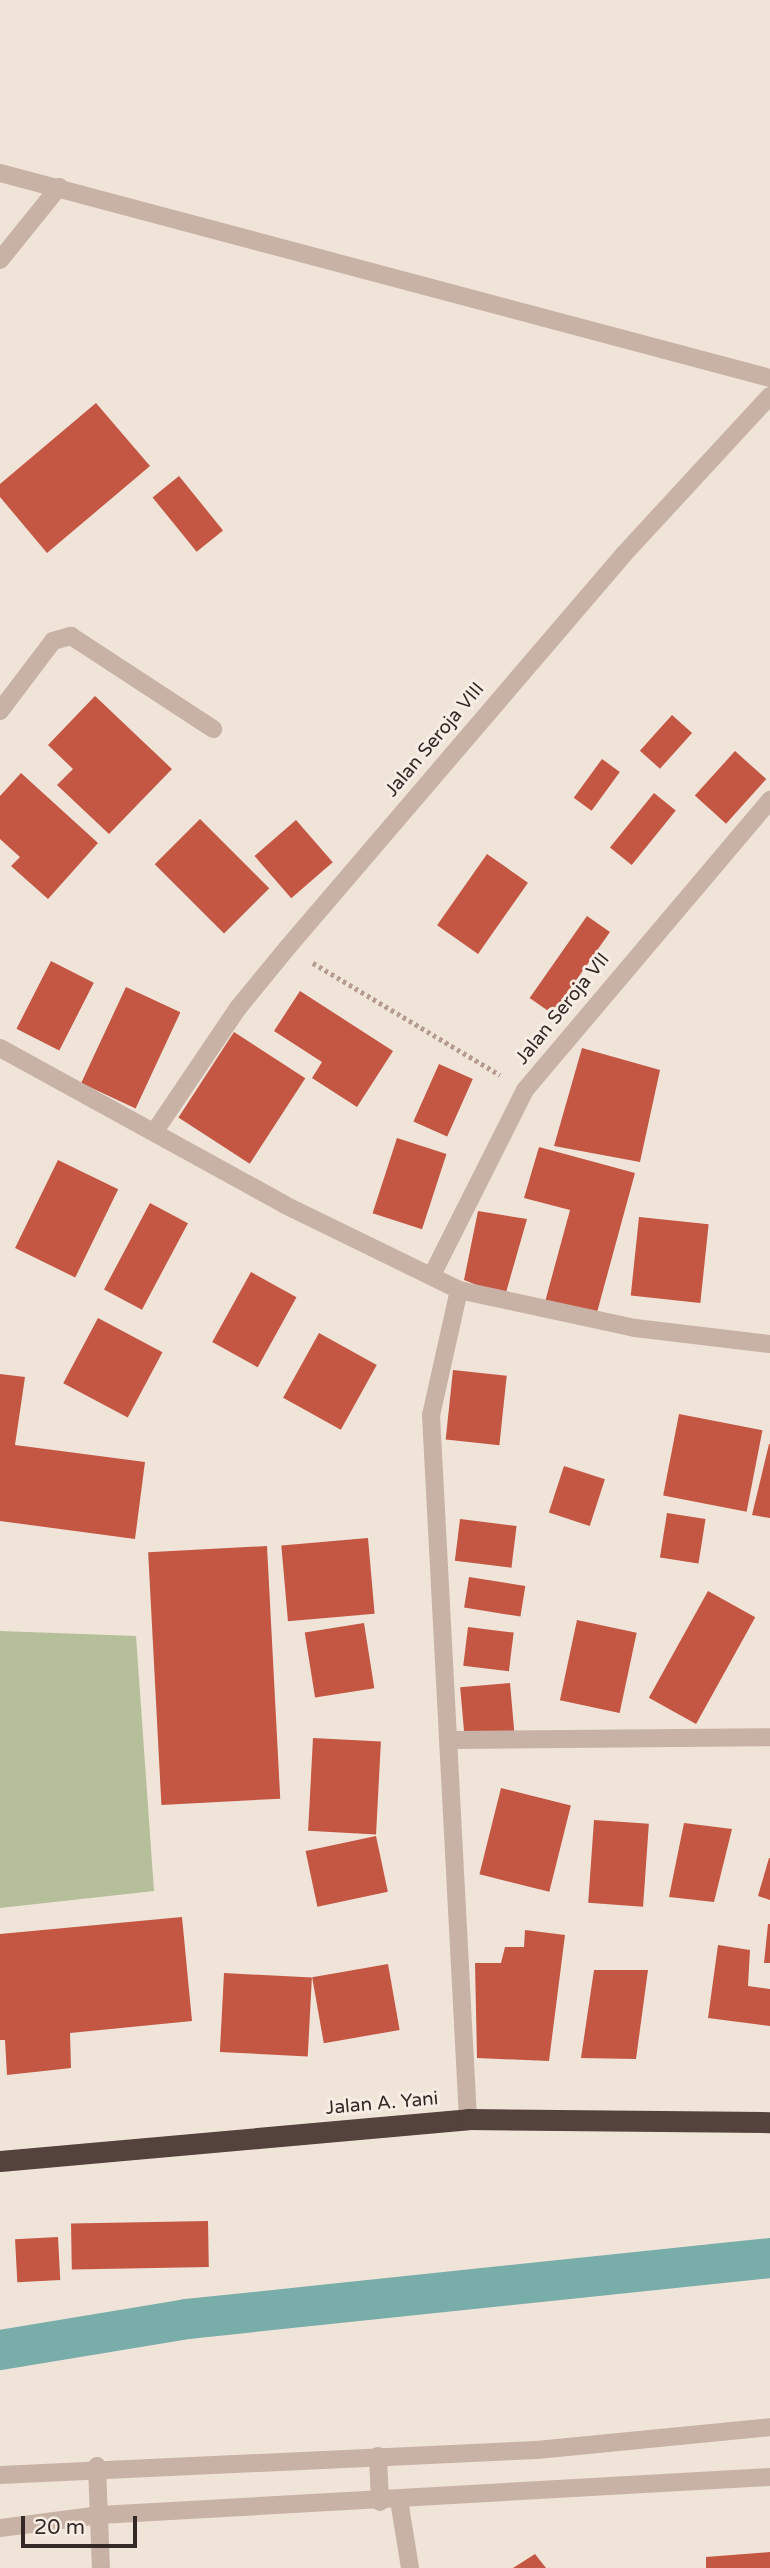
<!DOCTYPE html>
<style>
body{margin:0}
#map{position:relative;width:770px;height:2568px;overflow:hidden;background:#f0e3d8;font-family:"Varela Round",sans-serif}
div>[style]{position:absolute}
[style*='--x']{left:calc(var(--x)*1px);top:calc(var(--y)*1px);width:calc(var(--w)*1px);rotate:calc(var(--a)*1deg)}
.green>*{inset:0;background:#b5bf99}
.canal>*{height:40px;margin:-20px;padding:0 20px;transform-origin:20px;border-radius:20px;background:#78adaa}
.building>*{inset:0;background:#c35743;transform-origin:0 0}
.path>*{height:4.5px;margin-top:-2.25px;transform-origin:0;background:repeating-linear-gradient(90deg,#b49c8f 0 3.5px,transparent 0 7px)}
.minor>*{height:18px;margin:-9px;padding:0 9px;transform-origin:9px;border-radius:9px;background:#c8b2a5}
.highway>*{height:21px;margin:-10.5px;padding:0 10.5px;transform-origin:10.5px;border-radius:10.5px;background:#54423d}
span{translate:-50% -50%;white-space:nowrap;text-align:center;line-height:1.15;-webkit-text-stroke:6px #f8ede4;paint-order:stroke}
.street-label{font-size:19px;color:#342926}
.scale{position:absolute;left:21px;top:2516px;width:116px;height:32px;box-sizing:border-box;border:4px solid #342926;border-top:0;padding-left:9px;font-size:21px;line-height:24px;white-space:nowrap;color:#342926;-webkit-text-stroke:5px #f8ede4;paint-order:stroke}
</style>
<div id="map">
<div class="green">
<div style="clip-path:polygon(0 1631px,136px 1636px,154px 1891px,0 1908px)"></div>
</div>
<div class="canal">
<div style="--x:0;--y:2350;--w:190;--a:-9.4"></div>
<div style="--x:187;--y:2319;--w:586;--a:-5.97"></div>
</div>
<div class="building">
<div style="clip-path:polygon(96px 403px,150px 466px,47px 553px,0 497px,0 484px)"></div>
<div style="left:179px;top:476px;width:70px;height:34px;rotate:51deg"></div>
<div style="clip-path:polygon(95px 696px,172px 769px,109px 834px,57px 785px,73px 769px,48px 745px)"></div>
<div style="left:672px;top:715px;width:27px;height:48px;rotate:42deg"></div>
<div style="left:735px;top:751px;width:42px;height:60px;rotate:42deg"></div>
<div style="left:602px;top:759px;width:22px;height:48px;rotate:36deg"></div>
<div style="clip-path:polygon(21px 773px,98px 843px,48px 899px,11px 866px,20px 857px,0 839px,0 796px)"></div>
<div style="left:654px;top:793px;width:28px;height:70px;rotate:39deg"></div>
<div style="left:200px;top:819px;width:98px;height:64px;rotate:45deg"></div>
<div style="left:296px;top:820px;width:56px;height:55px;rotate:49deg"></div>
<div style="left:487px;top:854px;width:50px;height:87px;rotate:35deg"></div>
<div style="left:587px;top:916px;width:28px;height:100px;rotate:35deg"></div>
<div style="left:51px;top:961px;width:48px;height:76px;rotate:27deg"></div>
<div style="left:126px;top:987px;width:60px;height:106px;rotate:25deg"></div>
<div style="clip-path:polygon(300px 991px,393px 1051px,357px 1107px,312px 1078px,322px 1062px,274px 1031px)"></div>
<div style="left:234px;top:1032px;width:85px;height:102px;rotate:33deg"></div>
<div style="clip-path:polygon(582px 1048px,660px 1070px,640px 1162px,554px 1146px)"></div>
<div style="left:439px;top:1064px;width:37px;height:63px;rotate:24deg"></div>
<div style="left:397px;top:1138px;width:52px;height:79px;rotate:18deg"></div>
<div style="clip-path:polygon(539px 1147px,635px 1173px,596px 1316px,545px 1302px,570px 1210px,524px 1198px)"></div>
<div style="left:58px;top:1160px;width:67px;height:98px;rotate:26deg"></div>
<div style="left:150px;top:1203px;width:43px;height:98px;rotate:28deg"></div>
<div style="clip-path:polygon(478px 1211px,527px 1219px,505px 1296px,464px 1280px)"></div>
<div style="left:639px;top:1217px;width:70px;height:79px;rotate:6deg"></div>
<div style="left:251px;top:1272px;width:52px;height:80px;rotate:29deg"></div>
<div style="left:98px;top:1318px;width:73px;height:74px;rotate:28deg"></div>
<div style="left:319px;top:1333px;width:66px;height:74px;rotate:29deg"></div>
<div style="left:453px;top:1370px;width:54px;height:70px;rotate:6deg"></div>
<div style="clip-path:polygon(0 1374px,25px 1377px,15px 1445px,145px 1462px,135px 1539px,0 1521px)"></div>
<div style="left:679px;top:1414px;width:85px;height:83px;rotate:11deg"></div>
<div style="clip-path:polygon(769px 1444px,770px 1444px,770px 1518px,752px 1515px)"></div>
<div style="left:564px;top:1466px;width:43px;height:49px;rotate:18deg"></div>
<div style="left:667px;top:1513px;width:39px;height:45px;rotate:9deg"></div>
<div style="left:460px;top:1519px;width:57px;height:42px;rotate:7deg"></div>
<div style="left:368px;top:1538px;width:76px;height:87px;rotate:85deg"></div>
<div style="left:267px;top:1546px;width:253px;height:119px;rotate:87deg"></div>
<div style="left:469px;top:1577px;width:57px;height:31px;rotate:9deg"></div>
<div style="left:708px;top:1591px;width:54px;height:122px;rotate:29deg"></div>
<div style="left:577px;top:1620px;width:61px;height:82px;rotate:12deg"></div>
<div style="left:364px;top:1623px;width:66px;height:60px;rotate:81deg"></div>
<div style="left:468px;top:1627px;width:46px;height:39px;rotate:7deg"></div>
<div style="left:510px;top:1683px;width:49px;height:50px;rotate:85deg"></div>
<div style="left:313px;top:1738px;width:68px;height:93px;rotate:3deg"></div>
<div style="left:501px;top:1788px;width:72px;height:89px;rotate:14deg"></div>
<div style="left:594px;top:1820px;width:55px;height:83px;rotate:4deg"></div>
<div style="clip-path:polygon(684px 1823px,732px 1829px,714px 1902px,669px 1897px)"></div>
<div style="left:376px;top:1836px;width:57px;height:72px;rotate:78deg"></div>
<div style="clip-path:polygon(769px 1858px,770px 1858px,770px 1900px,758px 1896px)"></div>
<div style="clip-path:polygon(182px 1917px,192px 2021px,70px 2033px,71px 2068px,7px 2075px,5px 2040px,0 2040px,0 1934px)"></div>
<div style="clip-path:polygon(768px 1924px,770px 1924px,770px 1963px,764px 1963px)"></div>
<div style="clip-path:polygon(525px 1930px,565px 1935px,549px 2061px,477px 2058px,475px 1963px,501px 1963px,505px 1947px,524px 1947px)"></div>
<div style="clip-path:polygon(718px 1945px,750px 1950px,748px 1986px,770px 1989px,770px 2026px,708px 2018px)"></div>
<div style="left:388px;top:1964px;width:67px;height:77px;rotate:80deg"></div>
<div style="clip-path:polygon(594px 1970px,648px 1970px,636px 2059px,581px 2058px)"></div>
<div style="left:224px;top:1973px;width:88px;height:79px;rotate:3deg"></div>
<div style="left:208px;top:2221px;width:46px;height:137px;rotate:89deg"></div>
<div style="left:58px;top:2237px;width:43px;height:43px;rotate:87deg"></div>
<div style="clip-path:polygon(770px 2552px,770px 2568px,706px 2568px,706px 2557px)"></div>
<div style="clip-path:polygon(535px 2554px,546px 2568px,513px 2568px)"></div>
</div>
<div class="path">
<div style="--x:313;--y:963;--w:218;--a:30.9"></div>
</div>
<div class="minor">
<div style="--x:0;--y:173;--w:797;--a:14.91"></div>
<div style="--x:0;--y:260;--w:94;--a:-51.1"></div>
<div style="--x:0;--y:711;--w:88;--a:-52.9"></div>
<div style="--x:53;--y:641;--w:19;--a:-16"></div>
<div style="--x:71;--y:636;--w:170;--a:33.2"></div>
<div style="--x:0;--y:1048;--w:325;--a:28.8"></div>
<div style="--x:285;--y:1205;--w:194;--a:26"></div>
<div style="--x:459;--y:1290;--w:180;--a:12.2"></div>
<div style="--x:635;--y:1328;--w:136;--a:6.8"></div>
<div style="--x:155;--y:1131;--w:148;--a:-56"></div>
<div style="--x:238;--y:1008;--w:79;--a:-50.7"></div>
<div style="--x:288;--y:947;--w:517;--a:-49.47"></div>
<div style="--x:624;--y:554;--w:215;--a:-47.3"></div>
<div style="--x:432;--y:1275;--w:207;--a:-63.3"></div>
<div style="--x:525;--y:1090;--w:380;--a:-49.8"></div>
<div style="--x:459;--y:1290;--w:128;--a:102.6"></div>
<div style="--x:431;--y:1415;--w:705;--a:86.99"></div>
<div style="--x:452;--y:1740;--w:318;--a:-0.5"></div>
<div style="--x:378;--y:2456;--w:46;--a:87.5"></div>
<div style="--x:97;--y:2466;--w:102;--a:87.8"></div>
<div style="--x:0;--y:2475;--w:538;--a:-2.67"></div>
<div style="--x:537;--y:2450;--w:234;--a:-5.6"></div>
<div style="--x:399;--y:2500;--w:69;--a:80.8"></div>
<div style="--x:0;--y:2528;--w:101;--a:-7.4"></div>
<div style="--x:100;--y:2515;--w:671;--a:-3.25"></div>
</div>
<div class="highway">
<div style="--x:0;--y:2161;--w:470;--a:-5.1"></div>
<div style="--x:468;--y:2119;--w:302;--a:0.6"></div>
</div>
<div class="street-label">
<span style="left:435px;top:740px;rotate:-50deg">Jalan Seroja VIII</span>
<span style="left:563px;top:1009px;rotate:-51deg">Jalan Seroja VII</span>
<span style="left:382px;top:2104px;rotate:-5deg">Jalan A. Yani</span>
</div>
<div class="scale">20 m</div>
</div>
